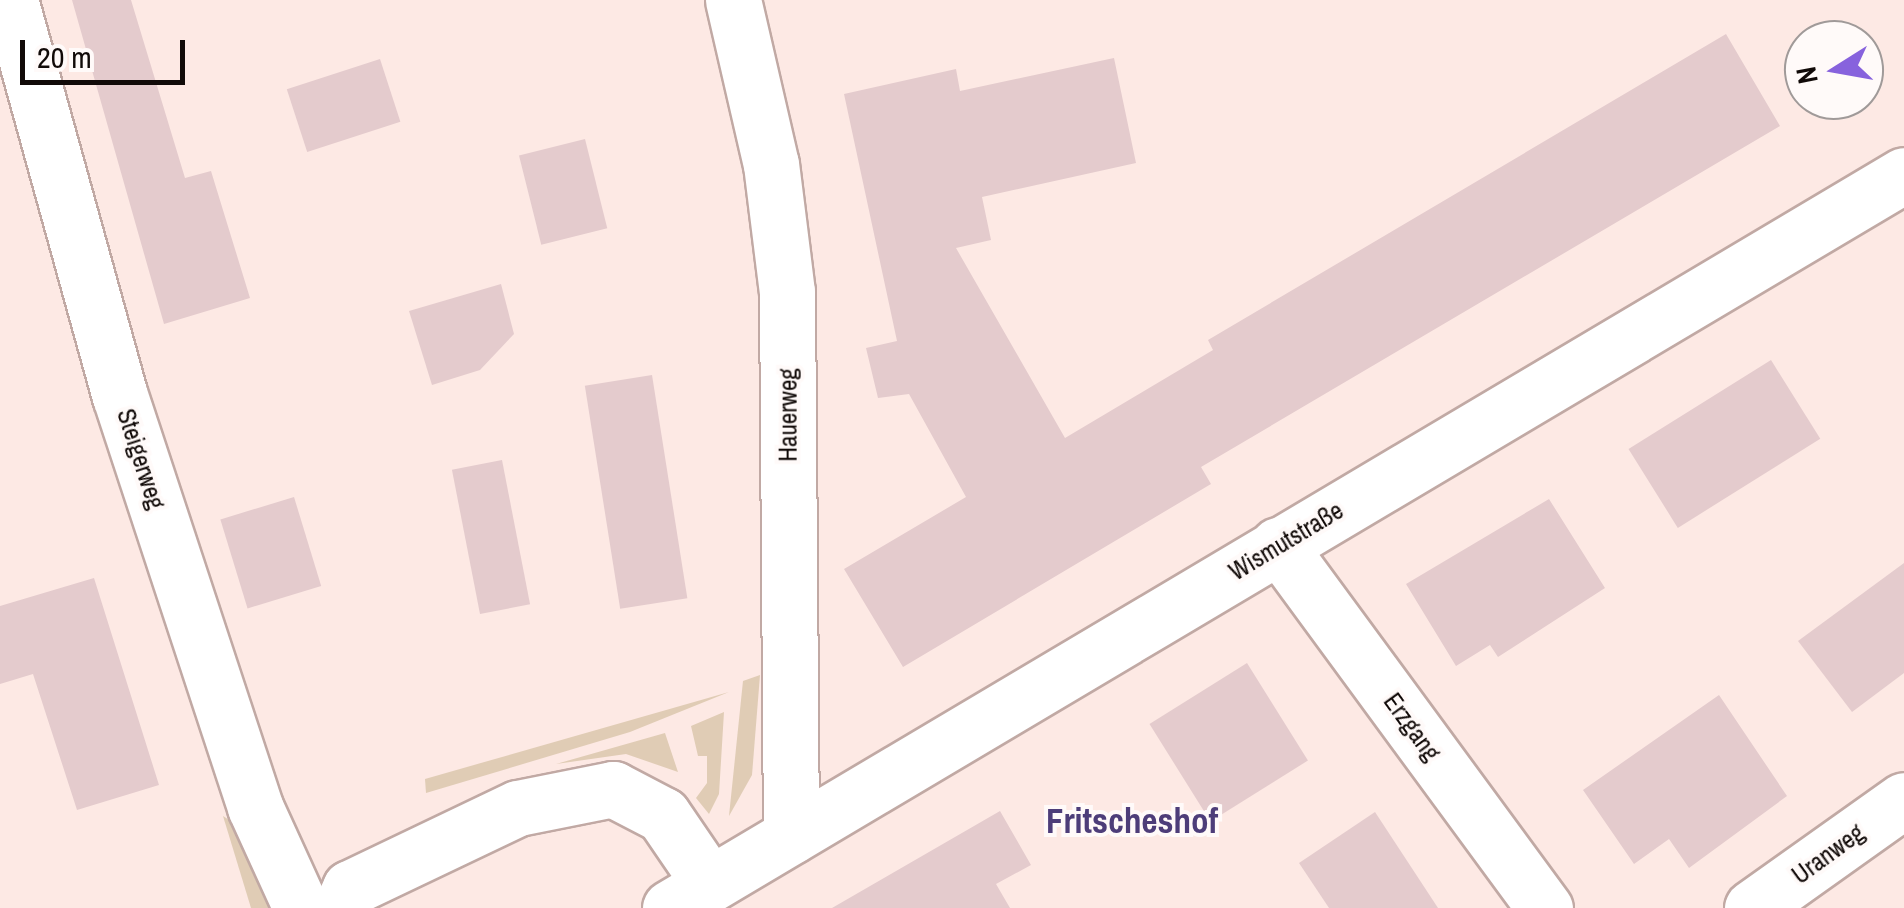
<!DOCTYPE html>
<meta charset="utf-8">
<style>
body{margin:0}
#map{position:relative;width:1904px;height:908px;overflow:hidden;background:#fde9e4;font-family:"Archivo Narrow",sans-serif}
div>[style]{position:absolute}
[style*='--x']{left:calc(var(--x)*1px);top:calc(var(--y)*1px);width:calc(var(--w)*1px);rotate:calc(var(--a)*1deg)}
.green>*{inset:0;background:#e0ccb5}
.building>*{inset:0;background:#e4cbcd;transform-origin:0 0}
.roads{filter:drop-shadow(2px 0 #c1a9a4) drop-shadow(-2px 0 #c1a9a4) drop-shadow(0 2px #c1a9a4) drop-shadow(0 -2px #c1a9a4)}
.minor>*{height:55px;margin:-27.5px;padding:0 27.5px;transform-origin:27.5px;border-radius:27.5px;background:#fff}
span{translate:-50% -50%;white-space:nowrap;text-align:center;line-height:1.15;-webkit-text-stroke:8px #fffaf9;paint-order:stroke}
.street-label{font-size:25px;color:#110a08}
.district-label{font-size:35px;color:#4d3d79;font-weight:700}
.north{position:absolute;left:1784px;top:20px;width:100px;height:100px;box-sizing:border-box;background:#fffaf9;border:2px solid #a09a99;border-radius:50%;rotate:259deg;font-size:28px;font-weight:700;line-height:40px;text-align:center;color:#110a08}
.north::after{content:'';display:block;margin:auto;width:35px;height:45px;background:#8762dd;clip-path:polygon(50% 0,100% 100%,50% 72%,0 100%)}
.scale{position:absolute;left:20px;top:40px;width:165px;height:45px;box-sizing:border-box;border:5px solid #110a08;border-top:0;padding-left:12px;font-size:30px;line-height:35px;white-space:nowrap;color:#110a08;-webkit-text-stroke:8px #fffaf9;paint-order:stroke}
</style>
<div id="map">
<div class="green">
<div style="clip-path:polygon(760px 675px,752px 775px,729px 816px,743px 681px)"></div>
<div style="clip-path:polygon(729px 692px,630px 732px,426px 793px,425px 779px)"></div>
<div style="clip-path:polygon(724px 712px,719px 794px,709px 814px,696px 798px,707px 783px,707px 756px,698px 756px,691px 726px)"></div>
<div style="clip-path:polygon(665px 733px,678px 772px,626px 754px,556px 764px)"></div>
<div style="clip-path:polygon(223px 816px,240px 827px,269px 908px,251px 908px)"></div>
</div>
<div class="building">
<div style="clip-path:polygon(72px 0,131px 0,185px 178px,211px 171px,250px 298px,164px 324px)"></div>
<div style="clip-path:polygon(1726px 34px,1780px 126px,1201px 467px,1211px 484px,903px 667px,844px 569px,966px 497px,909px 394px,878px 398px,866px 348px,897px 341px,844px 94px,956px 69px,960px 91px,1114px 58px,1136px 163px,982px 197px,991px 240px,956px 248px,1065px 438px,1213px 350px,1208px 340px)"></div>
<div style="left:380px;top:59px;width:66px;height:98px;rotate:72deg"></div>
<div style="left:585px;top:139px;width:92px;height:68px;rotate:76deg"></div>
<div style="clip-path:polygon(501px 284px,514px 334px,480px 370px,432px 385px,409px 311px)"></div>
<div style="left:1771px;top:360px;width:93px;height:168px;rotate:58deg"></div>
<div style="left:652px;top:375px;width:226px;height:68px;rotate:81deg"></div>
<div style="left:502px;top:460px;width:147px;height:51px;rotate:79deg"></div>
<div style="left:294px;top:497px;width:93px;height:77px;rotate:73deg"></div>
<div style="clip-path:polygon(1549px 499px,1605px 588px,1498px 657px,1490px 645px,1456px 666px,1406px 584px)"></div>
<div style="clip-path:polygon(1904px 563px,1904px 673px,1852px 712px,1798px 641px)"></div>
<div style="clip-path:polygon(94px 578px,159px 785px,77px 810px,33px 674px,0 684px,0 606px)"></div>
<div style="left:1247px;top:663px;width:115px;height:115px;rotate:58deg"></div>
<div style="clip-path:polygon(1719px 695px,1787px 796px,1689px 868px,1669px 839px,1634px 864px,1583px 790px)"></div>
<div style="clip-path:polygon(1000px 811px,1031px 865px,996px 884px,1010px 908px,832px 908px)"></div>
<div style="clip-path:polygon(1375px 812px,1438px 908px,1329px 908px,1299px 863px)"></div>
</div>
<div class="roads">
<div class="minor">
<div style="--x:10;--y:0;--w:411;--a:74.5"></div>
<div style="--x:120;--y:396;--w:433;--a:71.8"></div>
<div style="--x:255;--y:807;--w:111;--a:65.5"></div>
<div style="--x:733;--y:0;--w:168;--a:77"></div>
<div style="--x:771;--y:164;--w:129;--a:82.9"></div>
<div style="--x:787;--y:292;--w:544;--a:89.58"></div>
<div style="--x:1278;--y:545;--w:451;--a:53.7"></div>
<div style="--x:341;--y:908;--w:22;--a:-66"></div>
<div style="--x:350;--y:888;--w:186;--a:-25.5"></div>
<div style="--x:518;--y:808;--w:97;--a:-11.3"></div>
<div style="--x:613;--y:789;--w:56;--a:27.5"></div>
<div style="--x:663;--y:815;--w:83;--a:55.7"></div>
<div style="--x:670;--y:908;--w:1435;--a:-30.71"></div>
<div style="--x:1752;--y:908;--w:186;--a:-35.4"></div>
</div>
</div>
<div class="street-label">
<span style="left:788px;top:415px;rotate:-90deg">Hauerweg</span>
<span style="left:141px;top:459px;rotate:72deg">Steigerweg</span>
<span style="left:1286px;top:541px;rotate:-31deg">Wismutstraße</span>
<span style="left:1412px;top:727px;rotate:54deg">Erzgang</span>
<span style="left:1828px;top:854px;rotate:-36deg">Uranweg</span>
</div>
<div class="district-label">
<span style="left:1132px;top:821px">Fritscheshof</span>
</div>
<div class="north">N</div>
<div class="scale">20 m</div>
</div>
